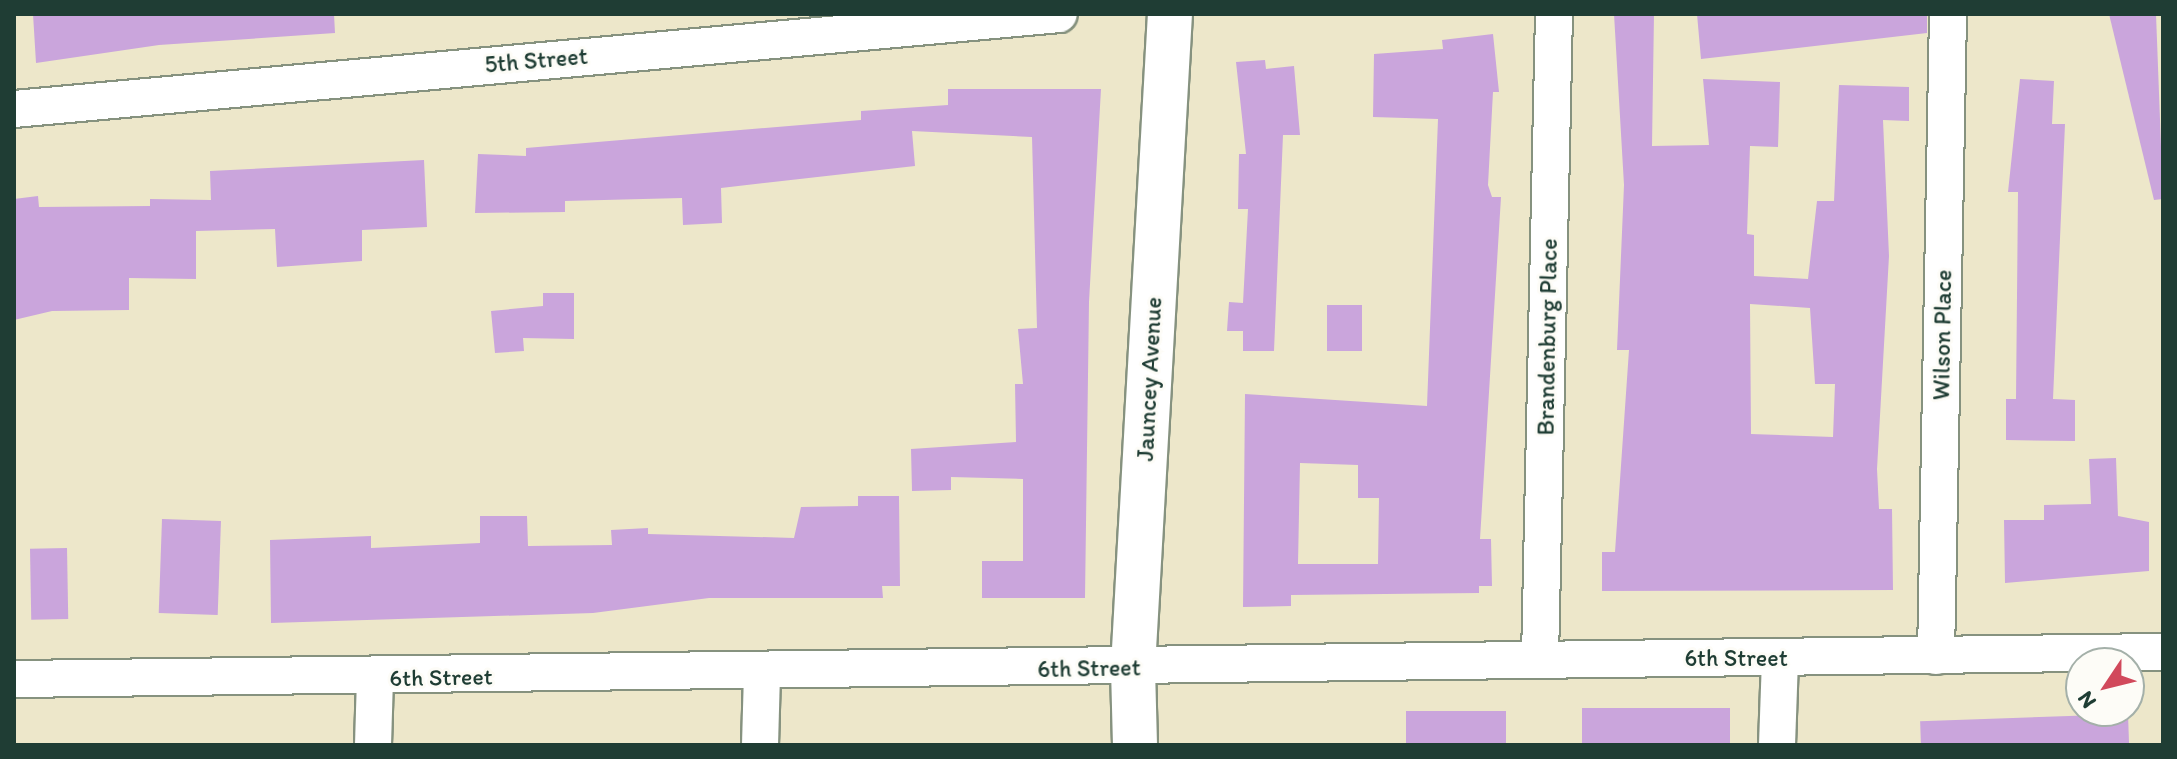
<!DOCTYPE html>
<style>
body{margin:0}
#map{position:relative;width:2177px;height:759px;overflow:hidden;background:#ede7ca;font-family:Itim,sans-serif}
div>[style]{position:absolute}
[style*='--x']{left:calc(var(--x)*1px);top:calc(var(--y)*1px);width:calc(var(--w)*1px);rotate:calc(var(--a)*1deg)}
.building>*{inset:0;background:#caa5dc;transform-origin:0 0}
.roads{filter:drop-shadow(2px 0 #86927f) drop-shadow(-2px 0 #86927f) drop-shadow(0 2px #86927f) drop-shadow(0 -2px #86927f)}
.minor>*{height:36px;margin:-18px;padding:0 18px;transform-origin:18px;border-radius:18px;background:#fff}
.tertiary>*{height:44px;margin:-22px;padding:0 22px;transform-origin:22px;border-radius:22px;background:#fff}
span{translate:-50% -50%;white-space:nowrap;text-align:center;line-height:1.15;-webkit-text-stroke:6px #fdfcf7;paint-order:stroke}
.street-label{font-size:24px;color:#1f3d34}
.frame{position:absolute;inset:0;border:16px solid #1f3d34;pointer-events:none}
.north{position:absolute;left:2065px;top:647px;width:80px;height:80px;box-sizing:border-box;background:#fdfcf7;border:2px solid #a4b0a9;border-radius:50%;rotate:235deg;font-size:22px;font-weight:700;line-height:32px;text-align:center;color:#1f3d34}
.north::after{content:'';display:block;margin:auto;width:28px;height:36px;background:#d1495b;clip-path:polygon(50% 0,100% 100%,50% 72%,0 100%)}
</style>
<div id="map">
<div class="building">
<div style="clip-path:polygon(33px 14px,334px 14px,335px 33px,159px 45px,36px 63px)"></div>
<div style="clip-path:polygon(evenodd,1614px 14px,1654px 14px,1652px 146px,1709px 145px,1703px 79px,1780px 82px,1778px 147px,1750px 146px,1747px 234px,1754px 235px,1754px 276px,1808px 279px,1817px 201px,1834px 201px,1839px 85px,1909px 87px,1909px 121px,1883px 120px,1889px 256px,1877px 469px,1879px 509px,1892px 509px,1893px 590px,1602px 591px,1602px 552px,1615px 552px,1629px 350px,1617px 350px,1624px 185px,1614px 14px,1750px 304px,1810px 308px,1815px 384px,1835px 384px,1833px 437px,1751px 434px,1750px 304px)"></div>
<div style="clip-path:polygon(1697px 14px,1927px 14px,1927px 33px,1701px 59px)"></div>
<div style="clip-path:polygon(2109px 14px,2156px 14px,2163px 199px,2154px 200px)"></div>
<div style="clip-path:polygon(evenodd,1493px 34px,1499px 92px,1493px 92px,1488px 185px,1492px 197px,1501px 197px,1480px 539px,1491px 539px,1492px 586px,1479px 586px,1479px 593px,1291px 595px,1291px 606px,1243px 607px,1245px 394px,1427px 406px,1438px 119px,1373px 117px,1374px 54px,1443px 49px,1442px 40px,1493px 34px,1300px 463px,1358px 465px,1358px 498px,1379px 498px,1378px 564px,1298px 564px,1300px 463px)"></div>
<div style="clip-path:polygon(1265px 60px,1266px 69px,1294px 66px,1300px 135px,1283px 135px,1274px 351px,1243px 351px,1243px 331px,1227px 331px,1229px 302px,1243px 303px,1248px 209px,1238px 209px,1239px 154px,1246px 154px,1236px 62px)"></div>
<div style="clip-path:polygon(2020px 79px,2054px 81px,2052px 124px,2065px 124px,2053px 399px,2075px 400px,2075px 441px,2006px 440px,2006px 399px,2016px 399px,2018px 192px,2008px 192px)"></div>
<div style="clip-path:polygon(948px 89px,1101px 89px,1089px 302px,1085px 598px,982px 598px,982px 561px,1023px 561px,1023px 479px,951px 477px,951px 490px,912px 491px,911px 449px,1016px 442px,1015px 384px,1023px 384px,1018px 329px,1037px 328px,1032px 137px,912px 131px,915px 166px,721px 188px,722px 223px,683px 225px,682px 198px,565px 201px,565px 212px,475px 213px,478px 154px,526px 156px,526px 148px,861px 120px,861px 111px,948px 105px)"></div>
<div style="clip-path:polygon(424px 160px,427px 227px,362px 230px,362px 261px,277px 267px,275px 229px,196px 231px,196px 279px,129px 278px,129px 310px,52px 311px,14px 320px,14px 199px,38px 196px,39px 207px,150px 206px,150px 199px,211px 200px,210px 171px)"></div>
<div style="clip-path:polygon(543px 293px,574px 293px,574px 339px,523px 338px,524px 351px,495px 353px,491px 311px,543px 306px)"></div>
<div style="left:1327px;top:305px;width:35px;height:46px"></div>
<div style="clip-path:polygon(2116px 458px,2118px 516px,2149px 522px,2149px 571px,2005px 583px,2004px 520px,2044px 520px,2044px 505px,2091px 504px,2089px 459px)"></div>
<div style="clip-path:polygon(858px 496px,899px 496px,900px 586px,882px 586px,883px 598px,709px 598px,593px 613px,271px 623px,270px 540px,371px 536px,371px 548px,480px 543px,480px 516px,527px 516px,528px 546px,612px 545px,611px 530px,648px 528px,648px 534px,794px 538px,801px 507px,858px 506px)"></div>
<div style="left:162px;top:519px;width:59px;height:94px;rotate:2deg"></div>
<div style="left:67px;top:548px;width:71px;height:37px;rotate:89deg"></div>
<div style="left:1582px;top:708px;width:148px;height:37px"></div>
<div style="left:1506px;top:711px;width:34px;height:100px;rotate:90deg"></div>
<div style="left:2128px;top:714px;width:31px;height:208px;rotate:88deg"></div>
</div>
<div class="roads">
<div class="minor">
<div style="--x:14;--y:109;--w:1049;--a:-5.19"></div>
<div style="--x:1936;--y:656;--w:642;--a:-88.93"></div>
<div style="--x:1540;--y:659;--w:645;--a:-88.76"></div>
<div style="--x:14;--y:679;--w:2149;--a:-0.72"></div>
<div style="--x:373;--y:745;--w:67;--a:-88.3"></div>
<div style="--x:760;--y:745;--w:72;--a:-88.4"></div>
<div style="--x:1777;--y:745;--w:88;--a:-88"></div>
</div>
<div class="tertiary">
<div style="--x:1135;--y:745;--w:78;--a:-91.5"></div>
<div style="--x:1133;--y:667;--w:654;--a:-86.76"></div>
</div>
</div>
<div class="street-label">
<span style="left:536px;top:60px;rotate:-5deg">5th Street</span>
<span style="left:1942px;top:335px;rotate:-89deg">Wilson Place</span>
<span style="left:1547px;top:337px;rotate:-89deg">Brandenburg Place</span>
<span style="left:1149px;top:379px;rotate:-87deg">Jauncey Avenue</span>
<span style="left:1736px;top:658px">6th Street</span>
<span style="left:1089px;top:668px;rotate:-1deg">6th Street</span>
<span style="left:441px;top:677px;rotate:-1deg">6th Street</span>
</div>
<div class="frame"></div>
<div class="north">N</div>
</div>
